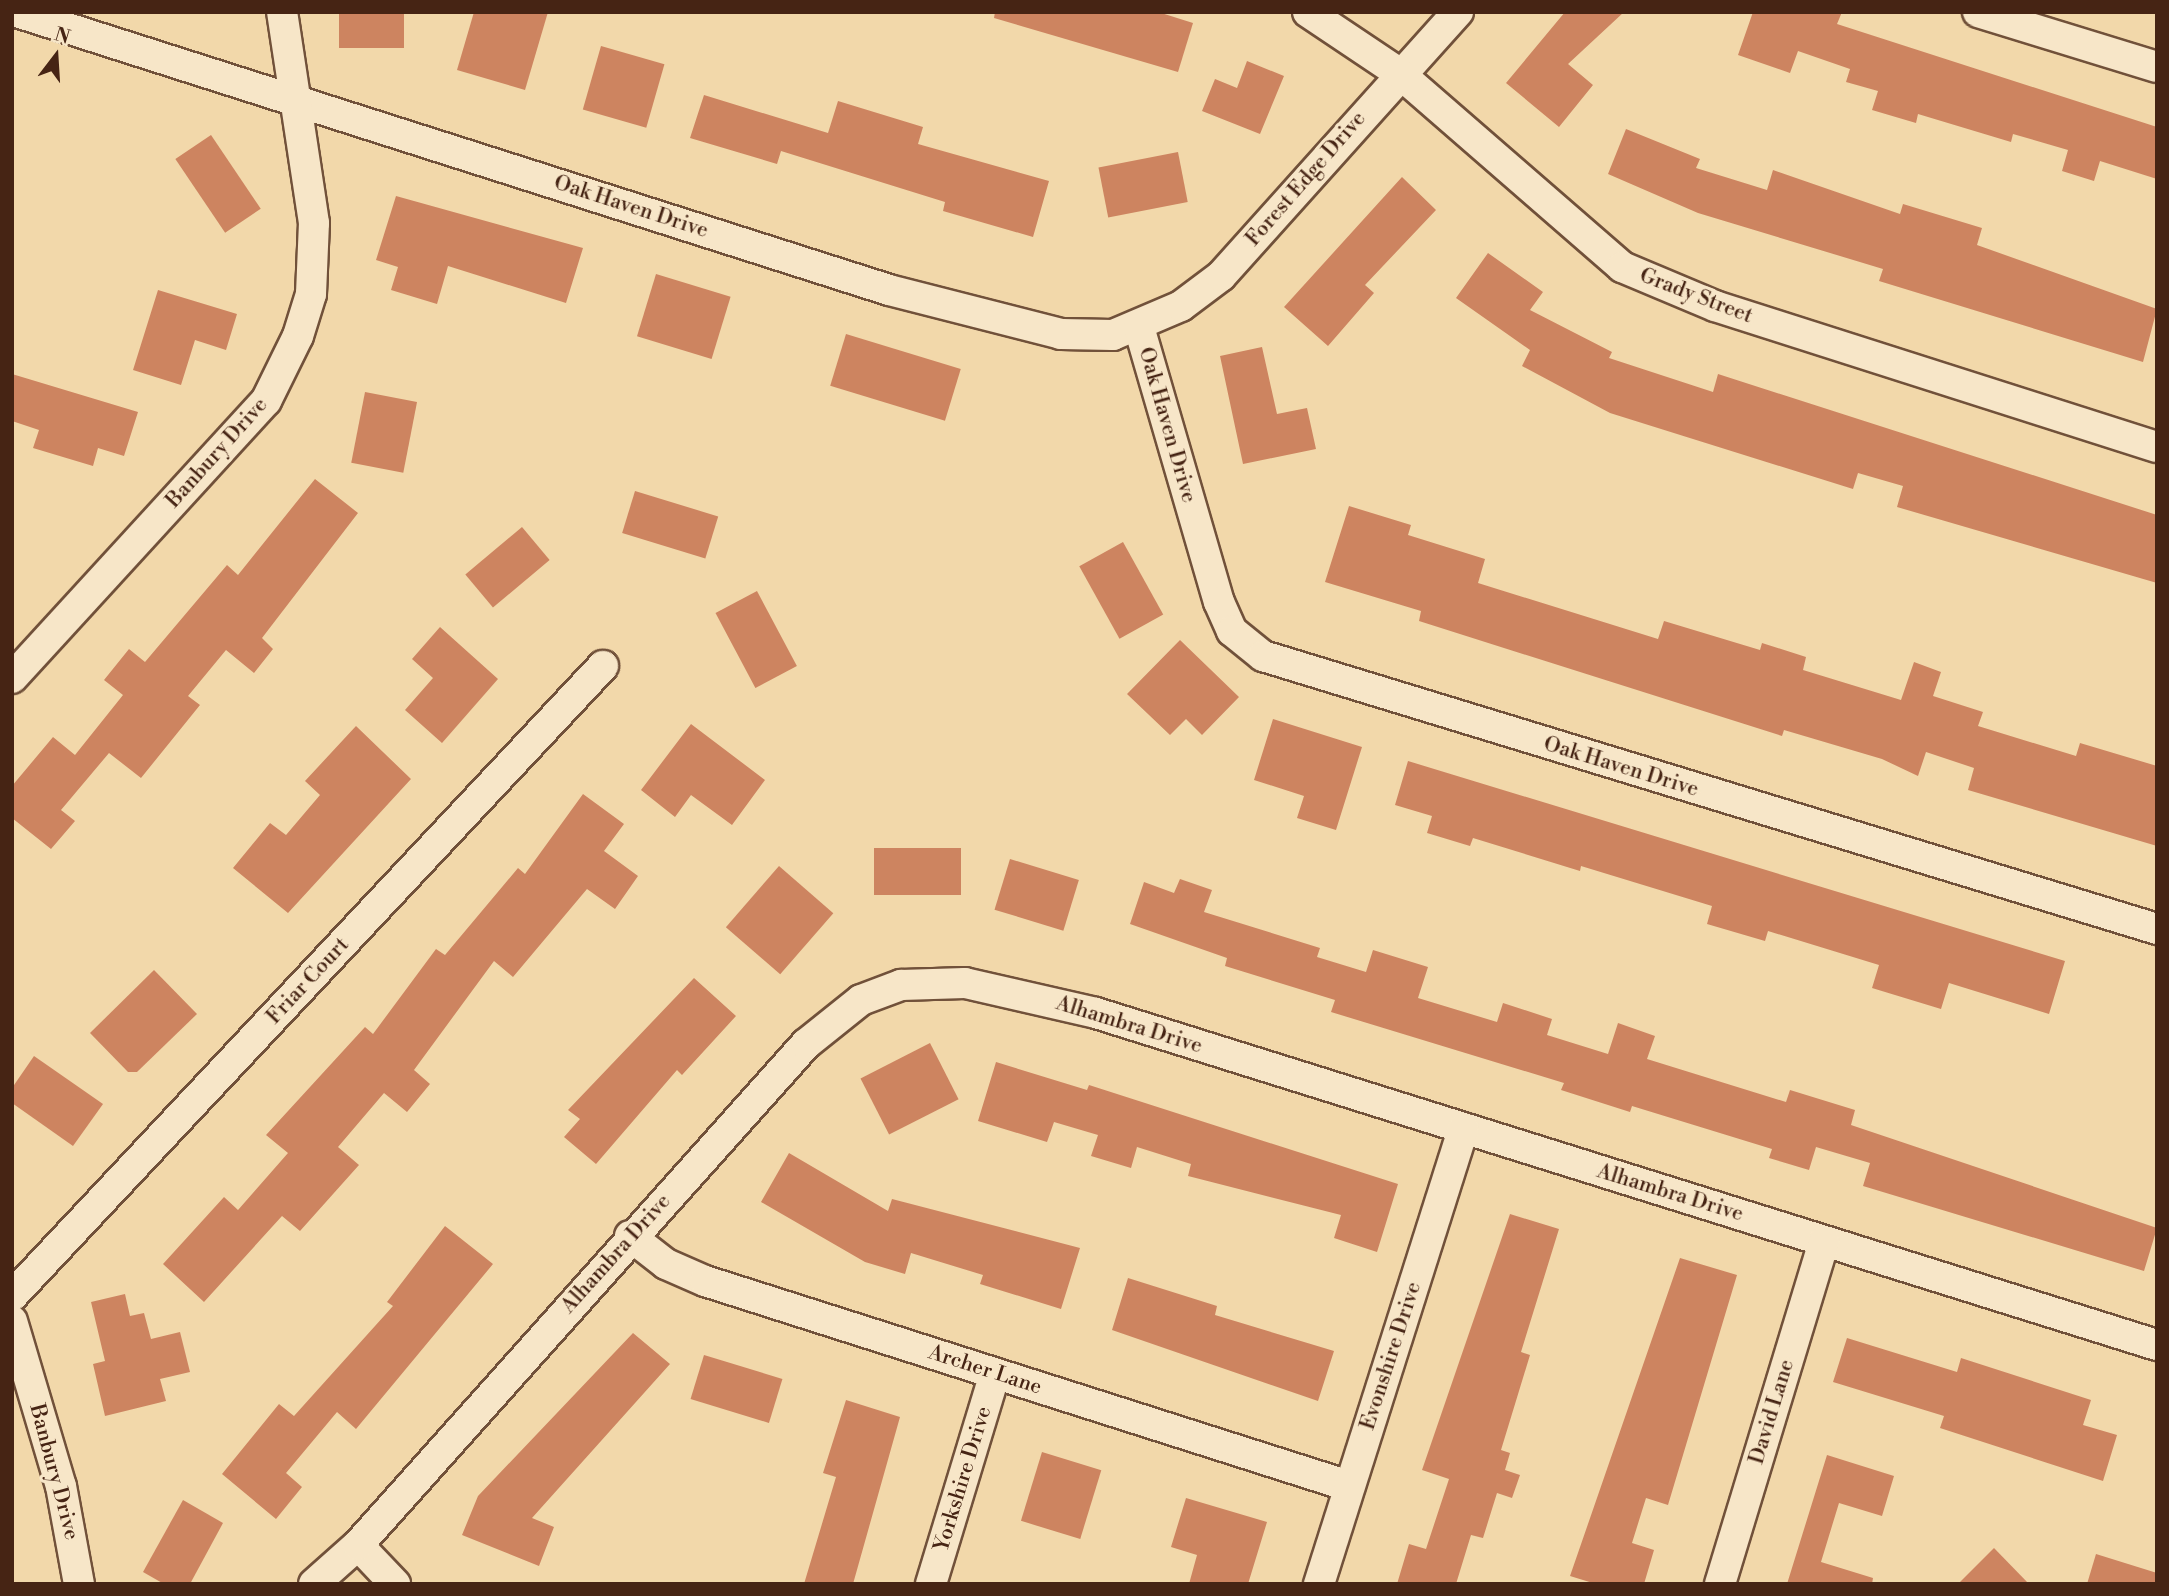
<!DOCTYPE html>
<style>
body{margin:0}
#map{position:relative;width:2169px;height:1596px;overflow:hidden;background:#f2d8aa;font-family:"Libre Bodoni",serif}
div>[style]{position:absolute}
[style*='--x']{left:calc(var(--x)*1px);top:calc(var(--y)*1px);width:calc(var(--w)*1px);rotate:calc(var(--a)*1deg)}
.building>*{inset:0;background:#cd8460;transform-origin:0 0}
.roads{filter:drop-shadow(2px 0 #71513a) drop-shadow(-2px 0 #71513a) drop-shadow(0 2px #71513a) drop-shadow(0 -2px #71513a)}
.street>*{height:30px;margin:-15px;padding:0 15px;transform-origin:15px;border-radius:15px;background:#f7e6c8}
span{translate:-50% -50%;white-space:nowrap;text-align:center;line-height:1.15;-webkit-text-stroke:6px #f7e6c8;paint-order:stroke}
.street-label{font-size:21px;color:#462414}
.frame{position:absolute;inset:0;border:14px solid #462414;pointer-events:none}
.north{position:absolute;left:21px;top:21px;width:70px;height:70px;-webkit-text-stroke:5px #f7e6c8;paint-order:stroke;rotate:17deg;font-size:19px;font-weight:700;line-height:28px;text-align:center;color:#462414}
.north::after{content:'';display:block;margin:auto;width:24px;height:32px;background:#462414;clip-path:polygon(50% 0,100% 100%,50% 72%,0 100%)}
</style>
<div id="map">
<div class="building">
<div style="left:339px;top:12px;width:65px;height:36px"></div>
<div style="clip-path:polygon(474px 12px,548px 12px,525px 90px,457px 70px)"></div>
<div style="clip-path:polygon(995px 12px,1158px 12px,1193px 23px,1178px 72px,994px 18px)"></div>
<div style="clip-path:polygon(1565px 12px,1624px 12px,1568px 64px,1593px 85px,1559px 127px,1506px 83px)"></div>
<div style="clip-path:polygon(1753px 12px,1842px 12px,1837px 24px,2157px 127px,2157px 179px,2100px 161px,2094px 181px,2062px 171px,2068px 150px,2013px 134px,2011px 142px,1918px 114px,1916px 123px,1872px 110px,1878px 91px,1846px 82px,1850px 69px,1798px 51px,1790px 73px,1738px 55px)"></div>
<div style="left:601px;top:46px;width:66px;height:66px;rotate:16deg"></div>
<div style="clip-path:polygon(1247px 61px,1284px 76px,1260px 134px,1202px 111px,1215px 79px,1237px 88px)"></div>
<div style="clip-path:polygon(704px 95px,828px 133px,838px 101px,923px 127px,918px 144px,1049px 181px,1033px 237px,943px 211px,945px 202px,781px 151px,777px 164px,690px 138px)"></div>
<div style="clip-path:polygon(1626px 129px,1700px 159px,1696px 168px,1767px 190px,1773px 170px,1900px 214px,1903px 204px,1982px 228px,1977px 245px,2157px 309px,2143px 362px,1879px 281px,1883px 269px,1698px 213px,1608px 174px)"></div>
<div style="left:211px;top:135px;width:89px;height:43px;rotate:56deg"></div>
<div style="left:1178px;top:152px;width:51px;height:81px;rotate:79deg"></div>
<div style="clip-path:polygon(1402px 177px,1436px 210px,1365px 285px,1374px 293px,1328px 346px,1284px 307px)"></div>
<div style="clip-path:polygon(396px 196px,583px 248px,566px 303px,448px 266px,437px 304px,391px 290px,398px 267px,376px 260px)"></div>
<div style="clip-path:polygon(1488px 253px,1543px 292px,1530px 310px,1612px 352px,1609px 358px,1713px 392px,1718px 374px,2157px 515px,2157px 583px,1897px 507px,1903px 486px,1858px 473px,1853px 489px,1610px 413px,1522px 366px,1530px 350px,1456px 298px)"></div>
<div style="left:656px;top:274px;width:78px;height:65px;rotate:17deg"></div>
<div style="clip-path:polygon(158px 290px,237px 314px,226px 350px,195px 340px,181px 385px,133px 370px)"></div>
<div style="left:846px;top:334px;width:120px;height:54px;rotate:17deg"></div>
<div style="clip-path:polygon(1262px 347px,1277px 414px,1307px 408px,1316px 449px,1243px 464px,1220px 356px)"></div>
<div style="clip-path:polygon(12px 374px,138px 412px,124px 456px,98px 448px,93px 466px,33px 448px,39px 430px,12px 421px)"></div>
<div style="left:365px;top:392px;width:53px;height:72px;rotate:11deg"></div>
<div style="clip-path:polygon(315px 479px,358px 513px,262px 638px,273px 649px,254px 673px,226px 650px,188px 696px,200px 705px,141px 778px,109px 753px,61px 810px,75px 821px,51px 849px,12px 818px,12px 786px,53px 737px,75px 755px,123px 695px,104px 680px,129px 649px,145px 662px,227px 565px,238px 575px)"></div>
<div style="left:635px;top:491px;width:87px;height:44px;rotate:17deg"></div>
<div style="clip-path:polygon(1349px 506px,1411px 525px,1408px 535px,1485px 559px,1478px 583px,1658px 639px,1664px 621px,1760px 650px,1762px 643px,1806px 657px,1803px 670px,1901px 700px,1914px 662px,1941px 672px,1933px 696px,1983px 712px,1978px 726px,2076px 756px,2080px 743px,2157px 766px,2157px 846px,1968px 790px,1974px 768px,1926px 752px,1918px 776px,1882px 759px,1784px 730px,1782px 736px,1419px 621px,1421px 611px,1325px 582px)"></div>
<div style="left:522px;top:527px;width:43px;height:74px;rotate:50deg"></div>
<div style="left:1123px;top:542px;width:83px;height:50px;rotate:61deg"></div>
<div style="left:757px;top:591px;width:85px;height:47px;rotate:62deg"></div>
<div style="clip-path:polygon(440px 627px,498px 679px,442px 743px,405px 710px,433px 678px,412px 659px)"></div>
<div style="clip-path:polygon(1180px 640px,1239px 697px,1202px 735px,1186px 719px,1170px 735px,1127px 694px)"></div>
<div style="clip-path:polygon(1273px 719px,1362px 747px,1336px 830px,1297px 818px,1304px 796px,1254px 780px)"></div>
<div style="clip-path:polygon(691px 724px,765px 780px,732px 825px,691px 795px,675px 817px,641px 790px)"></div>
<div style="clip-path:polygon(356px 726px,411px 779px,288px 913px,233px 868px,270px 823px,286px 835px,320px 795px,305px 781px)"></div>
<div style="clip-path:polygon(1408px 761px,2065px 961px,2049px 1014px,1949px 983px,1941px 1009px,1872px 988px,1879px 965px,1768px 931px,1765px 941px,1707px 924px,1712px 906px,1581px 866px,1580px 871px,1473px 838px,1470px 846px,1427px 833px,1432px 816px,1395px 805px)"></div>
<div style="clip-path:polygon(583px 794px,624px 824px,604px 851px,638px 876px,615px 909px,587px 889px,513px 977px,494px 961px,414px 1070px,430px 1084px,407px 1112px,384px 1093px,338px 1147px,359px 1165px,300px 1231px,282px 1216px,204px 1302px,163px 1264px,224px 1197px,238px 1210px,288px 1153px,266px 1135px,365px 1027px,373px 1034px,436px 949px,445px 955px,518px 868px,525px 874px)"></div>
<div style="left:961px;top:848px;width:47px;height:87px;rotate:90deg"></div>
<div style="left:1010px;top:859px;width:72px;height:53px;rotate:17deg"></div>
<div style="left:779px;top:866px;width:72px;height:81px;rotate:41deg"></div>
<div style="clip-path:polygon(1180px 879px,1212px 890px,1204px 912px,1320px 948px,1317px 957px,1366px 972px,1373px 950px,1428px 967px,1418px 998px,1497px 1022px,1503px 1003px,1552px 1019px,1547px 1035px,1608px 1054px,1618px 1023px,1655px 1036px,1647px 1059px,1786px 1102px,1790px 1090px,1855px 1110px,1851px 1125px,2157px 1228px,2144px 1271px,1863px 1186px,1870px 1163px,1816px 1147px,1809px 1170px,1769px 1158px,1772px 1149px,1632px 1106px,1630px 1112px,1561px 1090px,1564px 1083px,1331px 1012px,1335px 1000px,1225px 966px,1227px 958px,1130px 924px,1144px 882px,1174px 893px)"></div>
<div style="clip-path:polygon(154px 970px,197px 1014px,137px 1072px,128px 1072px,90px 1033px)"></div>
<div style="clip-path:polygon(694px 978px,736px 1016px,682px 1075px,677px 1070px,596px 1164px,564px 1137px,580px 1119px,568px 1110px)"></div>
<div style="left:930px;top:1043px;width:63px;height:78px;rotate:63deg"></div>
<div style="clip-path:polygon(34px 1056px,103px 1104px,73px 1146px,12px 1103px,12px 1088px)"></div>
<div style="clip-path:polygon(996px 1062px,1087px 1090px,1089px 1085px,1398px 1184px,1377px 1252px,1334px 1238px,1341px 1215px,1188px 1176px,1191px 1164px,1137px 1147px,1131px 1168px,1091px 1156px,1098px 1135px,1054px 1122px,1047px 1142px,978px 1121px)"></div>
<div style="clip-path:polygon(789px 1153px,888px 1211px,892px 1199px,1080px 1248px,1061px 1309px,980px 1284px,983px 1275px,911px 1253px,905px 1274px,865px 1262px,761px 1202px)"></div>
<div style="clip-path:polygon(1510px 1214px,1559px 1229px,1521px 1352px,1530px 1355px,1501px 1450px,1510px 1453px,1505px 1470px,1520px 1475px,1512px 1498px,1497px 1493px,1483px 1538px,1471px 1535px,1456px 1584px,1397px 1584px,1409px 1544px,1426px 1549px,1449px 1479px,1422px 1470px)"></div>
<div style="clip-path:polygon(445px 1226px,493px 1264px,356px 1429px,337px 1412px,286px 1473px,302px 1487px,276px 1519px,222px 1474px,279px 1404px,294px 1416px,393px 1306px,387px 1302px)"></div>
<div style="clip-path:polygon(1680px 1258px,1737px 1275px,1668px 1505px,1646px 1498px,1632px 1543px,1654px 1550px,1644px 1584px,1596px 1584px,1570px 1576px)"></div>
<div style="clip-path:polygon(1128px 1278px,1217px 1306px,1215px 1315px,1334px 1351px,1318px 1401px,1112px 1330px)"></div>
<div style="clip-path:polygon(125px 1294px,130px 1316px,144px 1313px,151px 1339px,180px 1332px,190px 1372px,160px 1379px,166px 1401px,105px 1416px,93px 1364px,105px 1361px,91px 1302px)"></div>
<div style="clip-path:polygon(633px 1333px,670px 1364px,532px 1518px,554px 1527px,539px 1566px,462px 1535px,478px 1496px)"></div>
<div style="clip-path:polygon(1847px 1338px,1957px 1372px,1961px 1358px,2091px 1400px,2083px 1425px,2117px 1435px,2103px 1481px,1940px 1428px,1944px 1416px,1833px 1382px)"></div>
<div style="left:704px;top:1355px;width:82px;height:46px;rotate:17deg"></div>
<div style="clip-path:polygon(846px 1400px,900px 1417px,853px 1584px,804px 1584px,836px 1477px,823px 1473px)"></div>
<div style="left:1042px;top:1452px;width:62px;height:72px;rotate:17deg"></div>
<div style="clip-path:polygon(1827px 1455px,1894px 1476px,1882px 1516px,1839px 1503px,1821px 1562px,1873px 1578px,1872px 1584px,1787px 1584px)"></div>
<div style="clip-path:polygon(1186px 1498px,1267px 1522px,1248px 1584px,1189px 1584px,1197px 1555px,1171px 1547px)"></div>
<div style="clip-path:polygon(183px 1500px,223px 1523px,190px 1584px,164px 1584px,143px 1572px)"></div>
<div style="clip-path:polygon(1994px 1548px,2029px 1584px,1958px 1584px)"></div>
<div style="clip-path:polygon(2096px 1554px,2157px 1573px,2157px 1584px,2087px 1584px)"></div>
</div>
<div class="roads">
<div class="street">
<div style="--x:17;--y:12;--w:915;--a:17.68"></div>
<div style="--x:889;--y:290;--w:178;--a:14.3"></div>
<div style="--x:1061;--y:334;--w:52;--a:1.1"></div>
<div style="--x:1113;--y:335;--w:74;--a:-23.1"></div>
<div style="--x:1181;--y:306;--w:50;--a:-36.9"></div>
<div style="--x:1221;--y:276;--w:355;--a:-48.1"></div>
<div style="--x:1308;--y:12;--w:110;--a:33.8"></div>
<div style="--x:1399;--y:73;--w:296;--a:41"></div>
<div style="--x:1622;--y:267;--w:101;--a:22.8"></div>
<div style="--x:1715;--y:306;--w:464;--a:17.7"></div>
<div style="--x:1978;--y:12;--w:187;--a:17.1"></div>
<div style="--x:1139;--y:327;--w:286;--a:73.8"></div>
<div style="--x:1219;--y:602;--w:32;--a:66"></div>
<div style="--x:1232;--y:631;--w:40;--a:39"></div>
<div style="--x:1263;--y:656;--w:935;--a:16.98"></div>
<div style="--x:12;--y:678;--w:376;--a:-47.5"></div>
<div style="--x:266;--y:401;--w:72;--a:-63.8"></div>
<div style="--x:298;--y:336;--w:44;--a:-72.8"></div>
<div style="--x:311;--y:294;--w:71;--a:-87.6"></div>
<div style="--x:314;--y:223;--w:213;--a:-98.6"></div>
<div style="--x:630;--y:1236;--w:46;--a:37.9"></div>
<div style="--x:666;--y:1264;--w:43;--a:23.6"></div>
<div style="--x:705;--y:1281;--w:676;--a:17.66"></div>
<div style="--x:12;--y:1296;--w:864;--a:-46.83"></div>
<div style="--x:12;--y:1321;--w:172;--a:73.5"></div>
<div style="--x:61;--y:1486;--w:100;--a:79.6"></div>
<div style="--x:358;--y:1545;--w:54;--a:46.5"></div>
<div style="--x:314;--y:1584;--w:59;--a:-41.6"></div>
<div style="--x:358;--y:1545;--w:672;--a:-48.2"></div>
<div style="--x:806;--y:1044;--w:70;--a:-38.7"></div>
<div style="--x:861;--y:1000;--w:43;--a:-20.6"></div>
<div style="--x:901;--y:985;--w:64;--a:-1.8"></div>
<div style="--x:965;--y:983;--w:134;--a:12.9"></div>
<div style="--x:1096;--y:1013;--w:1112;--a:17.38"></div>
<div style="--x:931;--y:1584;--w:220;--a:-73.1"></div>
<div style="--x:1319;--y:1584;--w:478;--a:-72.4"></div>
<div style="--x:1720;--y:1584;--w:358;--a:-73.1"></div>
</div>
</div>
<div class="street-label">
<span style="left:1306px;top:179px;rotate:-49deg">Forest Edge Drive</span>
<span style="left:631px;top:207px;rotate:18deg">Oak Haven Drive</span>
<span style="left:1696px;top:296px;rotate:21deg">Grady Street</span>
<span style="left:1167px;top:425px;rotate:74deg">Oak Haven Drive</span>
<span style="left:217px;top:453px;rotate:-48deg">Banbury Drive</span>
<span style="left:1621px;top:767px;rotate:17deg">Oak Haven Drive</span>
<span style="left:308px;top:981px;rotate:-47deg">Friar Court</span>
<span style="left:1129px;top:1025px;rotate:17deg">Alhambra Drive</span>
<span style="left:1670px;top:1193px;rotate:17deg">Alhambra Drive</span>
<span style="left:616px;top:1254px;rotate:-48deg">Alhambra Drive</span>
<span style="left:1391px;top:1356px;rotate:-72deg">Evonshire Drive</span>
<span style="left:985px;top:1370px;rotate:18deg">Archer Lane</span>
<span style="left:1772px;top:1412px;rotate:-73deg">David Lane</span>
<span style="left:54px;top:1472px;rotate:75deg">Banbury Drive</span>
<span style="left:963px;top:1479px;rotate:-73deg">Yorkshire Drive</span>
</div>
<div class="frame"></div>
<div class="north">N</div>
</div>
